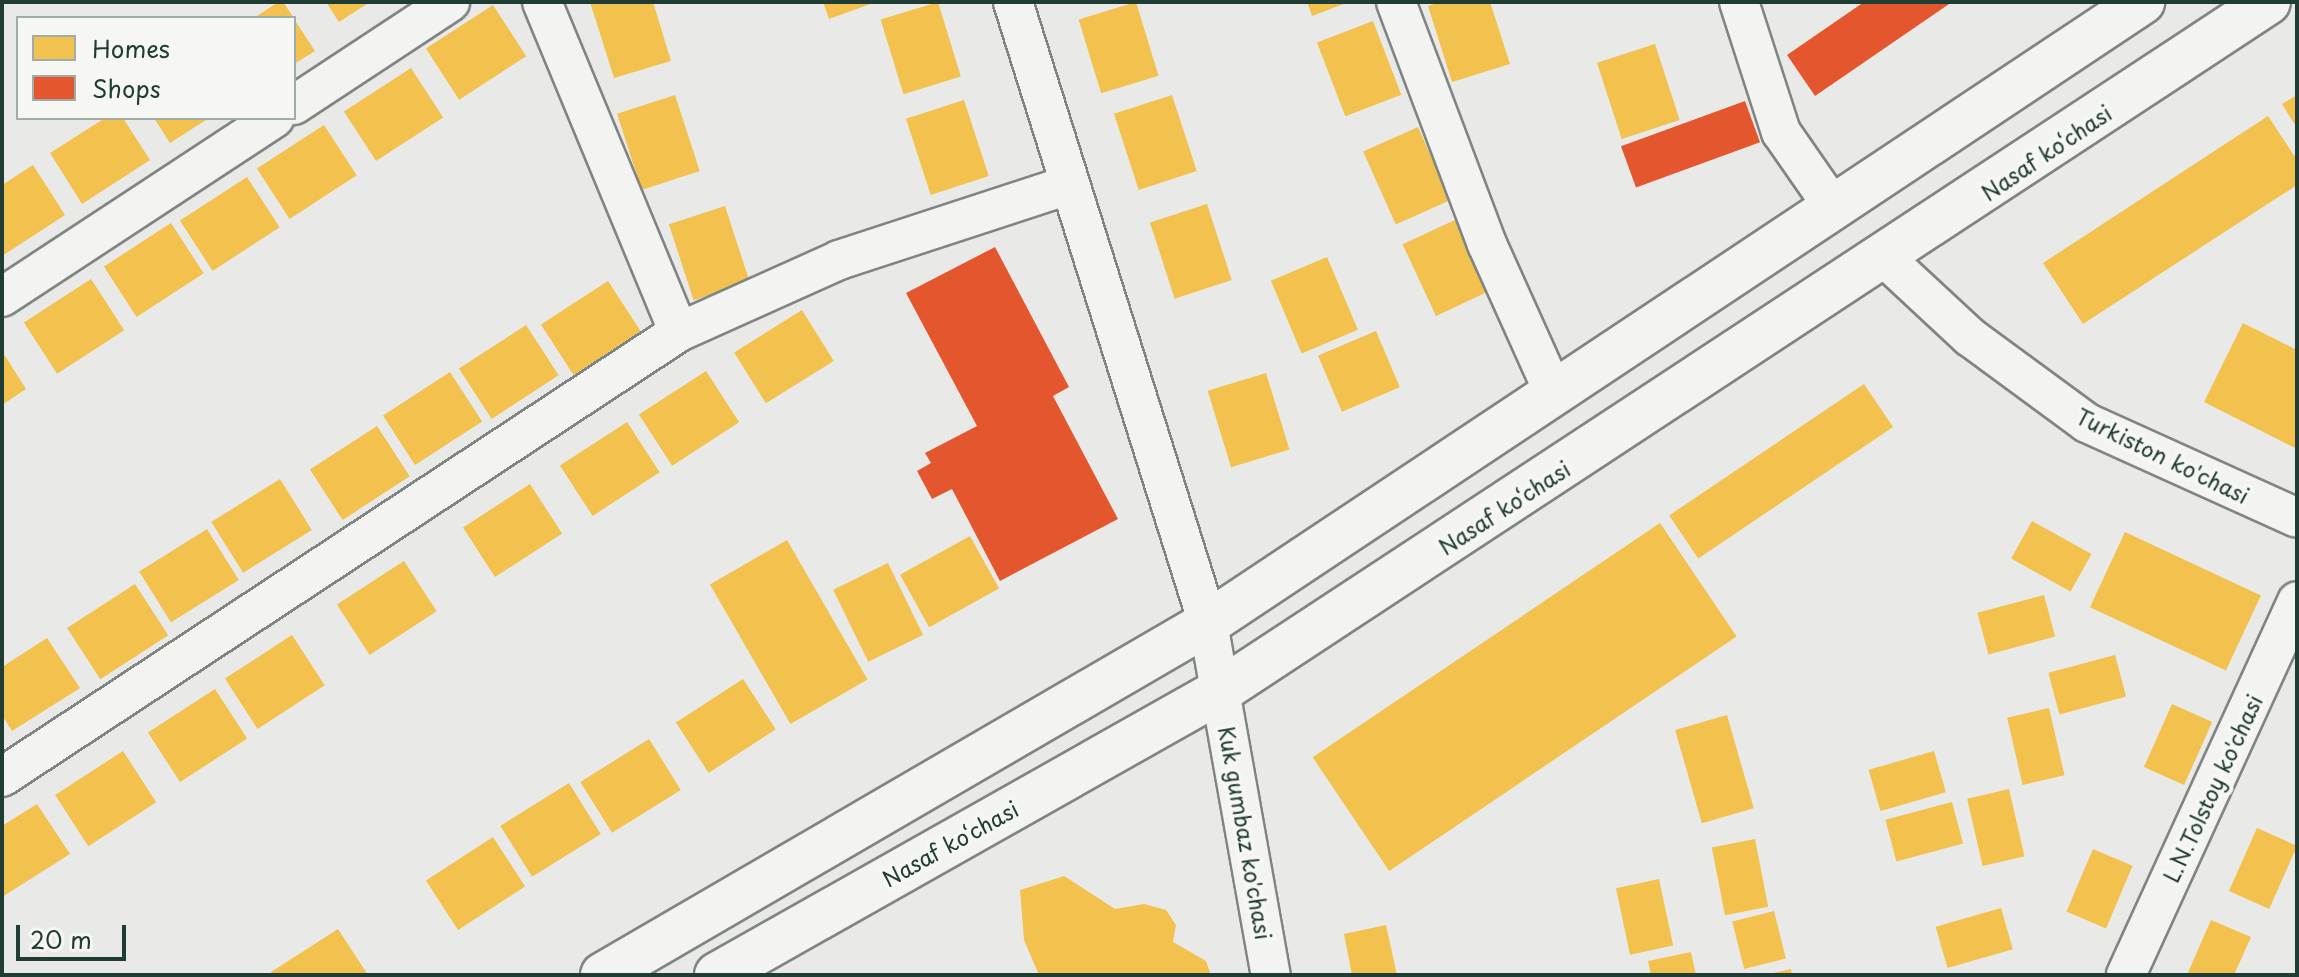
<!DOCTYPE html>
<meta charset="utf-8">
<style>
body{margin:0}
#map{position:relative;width:2299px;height:977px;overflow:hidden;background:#e9eae8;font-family:"Playpen Sans",sans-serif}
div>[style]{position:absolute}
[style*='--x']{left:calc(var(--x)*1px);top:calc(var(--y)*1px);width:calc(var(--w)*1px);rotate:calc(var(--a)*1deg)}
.homes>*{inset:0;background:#f2c14e;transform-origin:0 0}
.shops>*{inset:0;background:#e4572e;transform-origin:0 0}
.roads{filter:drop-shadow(2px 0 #7f8583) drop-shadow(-2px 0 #7f8583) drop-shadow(0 2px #7f8583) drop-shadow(0 -2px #7f8583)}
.minor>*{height:38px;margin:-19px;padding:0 19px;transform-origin:19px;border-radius:19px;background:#f3f3f1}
.major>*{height:44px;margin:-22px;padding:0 22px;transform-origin:22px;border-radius:22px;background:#f3f3f1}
span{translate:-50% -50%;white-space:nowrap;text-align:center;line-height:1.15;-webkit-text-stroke:8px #f6f6f2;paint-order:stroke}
.street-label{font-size:22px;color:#1f3d34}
.frame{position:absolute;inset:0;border:4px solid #1f3d34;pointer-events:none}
.legend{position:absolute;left:16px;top:16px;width:280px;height:104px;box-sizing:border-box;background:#f6f6f2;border:2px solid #a0aca6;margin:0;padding:10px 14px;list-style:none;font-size:24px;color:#1f3d34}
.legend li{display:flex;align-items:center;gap:16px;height:40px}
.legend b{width:40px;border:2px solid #a0aca6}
.scale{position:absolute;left:16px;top:925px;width:110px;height:36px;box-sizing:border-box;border:4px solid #1f3d34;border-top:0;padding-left:10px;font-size:24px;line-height:28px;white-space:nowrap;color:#1f3d34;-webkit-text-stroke:6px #f6f6f2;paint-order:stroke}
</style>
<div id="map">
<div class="homes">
<div style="clip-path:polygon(283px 2px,294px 18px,254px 18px,278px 2px)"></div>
<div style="clip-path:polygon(326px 2px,370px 2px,339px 22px)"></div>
<div style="clip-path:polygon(590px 2px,653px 2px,671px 61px,614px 78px)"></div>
<div style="clip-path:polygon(823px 2px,876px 2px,829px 19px)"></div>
<div style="left:938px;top:2px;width:78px;height:60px;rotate:73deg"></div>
<div style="left:1136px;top:2px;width:77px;height:60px;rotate:73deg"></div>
<div style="clip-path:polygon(1307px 2px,1349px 2px,1312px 16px)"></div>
<div style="clip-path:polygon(1440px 2px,1490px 2px,1510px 64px,1452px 82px,1428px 6px)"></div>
<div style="left:493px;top:5px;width:61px;height:80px;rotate:57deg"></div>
<div style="clip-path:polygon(294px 19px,315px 51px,294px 64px)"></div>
<div style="left:1373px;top:21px;width:79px;height:60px;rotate:69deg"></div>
<div style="left:1655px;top:44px;width:80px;height:61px;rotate:72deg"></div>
<div style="left:411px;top:68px;width:59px;height:80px;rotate:57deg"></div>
<div style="left:675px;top:95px;width:80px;height:61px;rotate:72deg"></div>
<div style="left:1172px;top:95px;width:80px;height:61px;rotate:72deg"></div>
<div style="clip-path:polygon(2297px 95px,2297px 128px,2282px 104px)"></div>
<div style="left:964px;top:100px;width:80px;height:61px;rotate:72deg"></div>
<div style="clip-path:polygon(2268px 116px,2297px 160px,2297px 185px,2083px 324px,2043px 263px)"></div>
<div style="clip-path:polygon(105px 118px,123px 118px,150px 160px,82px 204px,50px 153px)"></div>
<div style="clip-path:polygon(154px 118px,209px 118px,170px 143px)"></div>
<div style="left:324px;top:125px;width:60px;height:80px;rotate:57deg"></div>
<div style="left:1418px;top:127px;width:80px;height:60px;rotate:66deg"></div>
<div style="clip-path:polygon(33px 165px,65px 215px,2px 256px,2px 185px)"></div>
<div style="left:247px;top:177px;width:60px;height:80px;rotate:57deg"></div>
<div style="left:1207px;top:204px;width:80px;height:60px;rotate:72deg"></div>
<div style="left:725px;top:206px;width:80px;height:59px;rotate:72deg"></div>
<div style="left:1457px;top:219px;width:79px;height:60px;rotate:65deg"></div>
<div style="left:171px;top:223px;width:60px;height:80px;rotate:57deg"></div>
<div style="left:1327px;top:257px;width:79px;height:61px;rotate:67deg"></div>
<div style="left:91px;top:279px;width:61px;height:80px;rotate:57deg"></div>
<div style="left:608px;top:281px;width:60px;height:80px;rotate:57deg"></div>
<div style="left:802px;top:310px;width:60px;height:80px;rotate:58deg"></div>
<div style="clip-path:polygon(2243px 323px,2297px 350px,2297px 449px,2204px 402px)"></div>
<div style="left:526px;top:325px;width:60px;height:80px;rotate:57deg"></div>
<div style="left:1376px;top:331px;width:61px;height:63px;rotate:67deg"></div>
<div style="clip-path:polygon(2px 351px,26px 389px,2px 405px)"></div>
<div style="left:706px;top:371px;width:61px;height:80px;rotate:57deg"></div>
<div style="left:450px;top:372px;width:59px;height:80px;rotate:57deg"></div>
<div style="left:1266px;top:373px;width:80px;height:61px;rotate:73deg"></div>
<div style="left:1864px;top:384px;width:52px;height:235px;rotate:56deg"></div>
<div style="left:627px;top:422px;width:60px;height:80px;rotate:57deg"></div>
<div style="left:377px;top:426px;width:60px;height:80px;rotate:57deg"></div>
<div style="left:280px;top:479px;width:60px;height:81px;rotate:58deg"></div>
<div style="left:530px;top:484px;width:59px;height:80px;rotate:57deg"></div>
<div style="left:2032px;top:521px;width:68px;height:43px;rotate:29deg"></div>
<div style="left:1660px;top:523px;width:137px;height:419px;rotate:56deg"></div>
<div style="left:207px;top:529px;width:60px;height:80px;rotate:58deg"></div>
<div style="left:2125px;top:532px;width:150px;height:83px;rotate:25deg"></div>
<div style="left:970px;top:536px;width:60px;height:80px;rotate:61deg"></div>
<div style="left:787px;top:540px;width:161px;height:89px;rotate:60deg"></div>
<div style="left:404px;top:561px;width:60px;height:80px;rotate:57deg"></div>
<div style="left:888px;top:563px;width:80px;height:61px;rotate:64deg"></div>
<div style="left:135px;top:584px;width:61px;height:81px;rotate:57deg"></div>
<div style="left:2044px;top:595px;width:43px;height:69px;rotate:75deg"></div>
<div style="left:292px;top:635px;width:60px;height:80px;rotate:57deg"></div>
<div style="clip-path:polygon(47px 638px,80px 688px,12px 731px,2px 715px,2px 667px)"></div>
<div style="left:2115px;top:655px;width:43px;height:69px;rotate:75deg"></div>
<div style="left:743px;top:679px;width:60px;height:80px;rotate:57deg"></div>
<div style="left:215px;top:689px;width:59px;height:80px;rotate:57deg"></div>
<div style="left:2172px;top:704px;width:44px;height:69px;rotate:24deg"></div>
<div style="left:2049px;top:708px;width:69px;height:43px;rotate:77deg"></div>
<div style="left:1727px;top:715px;width:97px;height:54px;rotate:74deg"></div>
<div style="left:649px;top:739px;width:60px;height:81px;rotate:58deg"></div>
<div style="left:123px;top:751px;width:61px;height:81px;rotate:57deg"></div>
<div style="left:1934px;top:751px;width:43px;height:68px;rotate:74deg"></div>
<div style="left:569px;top:783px;width:60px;height:81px;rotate:58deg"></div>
<div style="left:2009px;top:789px;width:69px;height:43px;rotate:77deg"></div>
<div style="left:1952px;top:802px;width:43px;height:69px;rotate:75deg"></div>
<div style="clip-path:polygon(37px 804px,70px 854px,2px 897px,2px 826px)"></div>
<div style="left:2257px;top:828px;width:44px;height:69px;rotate:24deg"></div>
<div style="left:493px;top:837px;width:59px;height:80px;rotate:57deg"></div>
<div style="left:1755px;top:839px;width:69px;height:44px;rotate:79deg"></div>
<div style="left:2093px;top:849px;width:43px;height:68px;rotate:23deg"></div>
<div style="clip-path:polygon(1064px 876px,1115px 909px,1144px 904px,1166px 910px,1176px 925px,1173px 942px,1206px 961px,1211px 975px,1039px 975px,1024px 940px,1020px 890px)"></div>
<div style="left:1659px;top:879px;width:68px;height:44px;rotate:78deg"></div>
<div style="left:2001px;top:908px;width:43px;height:68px;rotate:74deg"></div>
<div style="left:1774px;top:911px;width:49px;height:43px;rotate:76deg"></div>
<div style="clip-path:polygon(2211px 920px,2251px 937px,2234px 975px,2187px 975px)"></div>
<div style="clip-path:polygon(1386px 925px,1397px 975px,1352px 975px,1344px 934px)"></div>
<div style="clip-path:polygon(338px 929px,368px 975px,272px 975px,271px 972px)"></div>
<div style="clip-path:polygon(1691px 952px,1696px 975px,1651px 975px,1648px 961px)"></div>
<div style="clip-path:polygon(1791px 969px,1792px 975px,1769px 975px,1769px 974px)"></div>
</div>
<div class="shops">
<div style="clip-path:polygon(1864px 2px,1952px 2px,1815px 96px,1787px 55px)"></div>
<div style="left:1745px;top:101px;width:44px;height:132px;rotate:70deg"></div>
<div style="clip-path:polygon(995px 247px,1069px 387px,1053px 396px,1118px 519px,1000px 581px,952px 489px,932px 499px,917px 471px,931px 463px,925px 453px,977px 426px,906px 293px)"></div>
</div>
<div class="roads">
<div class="minor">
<div style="--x:542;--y:2;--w:357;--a:67.5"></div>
<div style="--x:1013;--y:2;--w:651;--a:72.57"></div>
<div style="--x:1208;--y:623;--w:358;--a:79.9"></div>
<div style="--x:1396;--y:2;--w:259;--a:69.4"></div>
<div style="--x:1487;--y:244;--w:161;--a:65.8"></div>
<div style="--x:1739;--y:2;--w:137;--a:72.1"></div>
<div style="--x:1781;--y:132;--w:88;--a:55.2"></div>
<div style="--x:294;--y:105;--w:187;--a:-33.4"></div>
<div style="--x:1886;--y:259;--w:115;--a:42.9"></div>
<div style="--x:1970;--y:337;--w:145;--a:36.3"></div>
<div style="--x:2087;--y:423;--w:230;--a:24.3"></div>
<div style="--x:2;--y:297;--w:326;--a:-33.3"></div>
<div style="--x:2;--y:777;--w:810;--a:-33.32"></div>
<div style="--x:679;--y:332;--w:175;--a:-24.2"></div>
<div style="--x:839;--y:260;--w:242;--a:-18.1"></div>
<div style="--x:2126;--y:975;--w:411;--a:-65.4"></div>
</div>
<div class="major">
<div style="--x:603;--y:975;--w:700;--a:-30.19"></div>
<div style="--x:1208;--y:623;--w:1122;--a:-33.62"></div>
<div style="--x:717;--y:975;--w:578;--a:-29.45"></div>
<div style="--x:1220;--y:691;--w:1254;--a:-33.32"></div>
</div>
</div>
<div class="street-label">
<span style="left:2046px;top:152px;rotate:-34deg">Nasaf ko‘chasi</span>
<span style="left:2163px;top:455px;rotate:26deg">Turkiston ko'chasi</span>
<span style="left:1504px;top:507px;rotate:-33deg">Nasaf ko‘chasi</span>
<span style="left:2212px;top:788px;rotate:-65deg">L.N.Tolstoy ko'chasi</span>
<span style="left:1246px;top:833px;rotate:80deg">Kuk gumbaz ko'chasi</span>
<span style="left:950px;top:843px;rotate:-29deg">Nasaf ko‘chasi</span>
</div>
<div class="frame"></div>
<ul class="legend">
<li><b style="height:22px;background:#f2c14e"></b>Homes</li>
<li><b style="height:22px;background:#e4572e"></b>Shops</li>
</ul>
<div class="scale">20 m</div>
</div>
